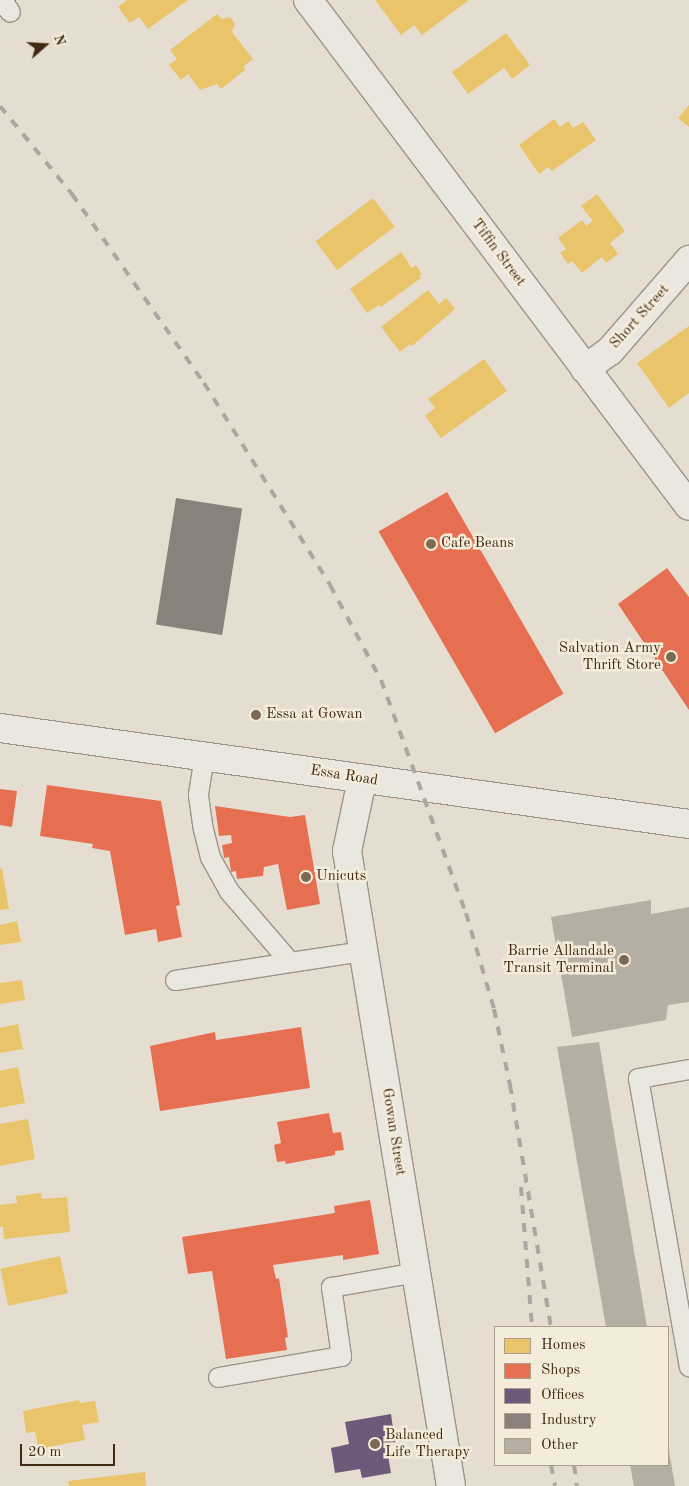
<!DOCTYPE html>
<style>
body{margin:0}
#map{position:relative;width:689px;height:1486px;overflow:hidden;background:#e5ded0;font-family:"Old Standard TT",serif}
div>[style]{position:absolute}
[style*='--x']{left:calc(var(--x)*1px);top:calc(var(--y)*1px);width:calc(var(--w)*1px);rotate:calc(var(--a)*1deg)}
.homes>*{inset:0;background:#e9c46a;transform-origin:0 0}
.shops>*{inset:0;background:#e76f51;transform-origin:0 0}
.offices>*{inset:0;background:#6d597a}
.industry>*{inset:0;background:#8a817c;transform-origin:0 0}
.building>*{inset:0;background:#b5aea3}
.roads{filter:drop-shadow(1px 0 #9b9489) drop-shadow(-1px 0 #9b9489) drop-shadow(0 1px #9b9489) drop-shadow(0 -1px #9b9489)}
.service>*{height:19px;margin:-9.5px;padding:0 9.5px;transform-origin:9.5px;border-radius:9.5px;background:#eae7e0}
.minor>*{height:28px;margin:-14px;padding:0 14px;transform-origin:14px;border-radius:14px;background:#eae7e0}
.tertiary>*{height:28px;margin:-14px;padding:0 14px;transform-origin:14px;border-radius:14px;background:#eae7e0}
.secondary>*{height:28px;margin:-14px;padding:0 14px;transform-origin:14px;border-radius:14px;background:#eae7e0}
.rail>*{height:4px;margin-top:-2px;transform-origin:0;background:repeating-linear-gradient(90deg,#aba69f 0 9px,transparent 0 18px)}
.dots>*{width:14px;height:14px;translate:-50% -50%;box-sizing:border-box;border:2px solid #f3ecdb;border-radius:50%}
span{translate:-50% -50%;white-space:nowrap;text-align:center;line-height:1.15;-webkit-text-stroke:5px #f3ecdb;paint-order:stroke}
.street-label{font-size:15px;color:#422a12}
.poi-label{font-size:15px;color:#422a12}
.left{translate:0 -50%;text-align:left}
.right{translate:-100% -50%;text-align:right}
.legend{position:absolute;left:494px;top:1326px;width:175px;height:140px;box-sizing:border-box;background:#f3ecdb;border:1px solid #ac9e8b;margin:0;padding:6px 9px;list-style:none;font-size:15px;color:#422a12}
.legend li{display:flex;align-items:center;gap:10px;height:25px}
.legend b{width:25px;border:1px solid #ac9e8b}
.north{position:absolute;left:20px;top:20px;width:50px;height:50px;-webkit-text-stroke:4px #f3ecdb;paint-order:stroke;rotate:71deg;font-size:14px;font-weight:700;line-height:20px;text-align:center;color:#422a12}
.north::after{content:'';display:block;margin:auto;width:18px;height:22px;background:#422a12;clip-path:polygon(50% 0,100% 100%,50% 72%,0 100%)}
.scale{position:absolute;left:20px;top:1444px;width:95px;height:22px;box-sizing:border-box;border:2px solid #422a12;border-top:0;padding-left:6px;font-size:15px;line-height:18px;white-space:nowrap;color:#422a12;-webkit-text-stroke:4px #f3ecdb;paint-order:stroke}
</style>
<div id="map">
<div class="homes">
<div style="clip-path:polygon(127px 0,188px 0,148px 29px,139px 17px,130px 23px,118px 7px)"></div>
<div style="clip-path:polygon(375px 0,469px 0,422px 35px,414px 25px,401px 35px)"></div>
<div style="clip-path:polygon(217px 14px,222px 19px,230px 17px,235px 24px,232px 32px,253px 59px,243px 67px,245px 70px,221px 89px,217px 84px,200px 90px,188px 74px,181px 80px,169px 65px,177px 59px,170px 50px)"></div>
<div style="clip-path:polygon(506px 33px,530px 65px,512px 79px,504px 68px,468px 94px,452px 72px)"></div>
<div style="clip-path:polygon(689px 105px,689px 127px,678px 118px)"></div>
<div style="clip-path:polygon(554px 119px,560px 127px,568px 121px,573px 128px,583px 122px,596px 140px,552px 171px,548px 167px,539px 174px,519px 145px)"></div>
<div style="clip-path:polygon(597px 194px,625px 231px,610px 243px,618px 254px,606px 263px,602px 257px,582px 273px,572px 261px,568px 264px,560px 253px,566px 249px,558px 238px,582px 220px,586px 226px,593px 221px,581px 206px)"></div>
<div style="left:373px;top:198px;width:36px;height:72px;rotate:53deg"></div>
<div style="clip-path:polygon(401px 252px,412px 268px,416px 265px,422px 274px,419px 276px,421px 278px,381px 307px,379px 305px,367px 313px,350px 289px)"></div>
<div style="clip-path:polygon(428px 290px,439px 304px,446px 298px,455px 309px,412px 346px,410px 344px,400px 352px,381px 327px)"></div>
<div style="clip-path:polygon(689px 326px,689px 393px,669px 408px,637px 363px)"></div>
<div style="clip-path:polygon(484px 359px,507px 391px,441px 438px,425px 416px,435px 408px,428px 399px)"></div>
<div style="clip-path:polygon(2px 868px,9px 909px,0 910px,0 869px)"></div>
<div style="clip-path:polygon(17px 921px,21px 942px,0 945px,0 925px)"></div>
<div style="clip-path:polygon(22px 980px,25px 1000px,0 1004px,0 983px)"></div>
<div style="clip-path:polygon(18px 1024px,23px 1049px,0 1053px,0 1028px)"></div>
<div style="clip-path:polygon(18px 1067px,25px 1103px,0 1108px,0 1071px)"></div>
<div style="clip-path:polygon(28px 1119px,35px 1159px,0 1166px,0 1124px)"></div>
<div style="clip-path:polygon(41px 1193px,42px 1199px,67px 1197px,70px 1232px,4px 1239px,3px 1227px,0 1227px,0 1205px,17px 1203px,16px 1196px)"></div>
<div style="left:60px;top:1256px;width:38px;height:61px;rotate:78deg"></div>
<div style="clip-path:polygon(79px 1400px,80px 1403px,95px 1401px,99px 1422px,82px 1425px,85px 1440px,39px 1449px,35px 1432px,26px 1433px,23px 1411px)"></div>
<div style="clip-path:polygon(145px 1472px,146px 1486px,69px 1486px,68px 1481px)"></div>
</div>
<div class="shops">
<div style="left:447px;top:492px;width:233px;height:79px;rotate:60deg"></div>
<div style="clip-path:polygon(667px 568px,689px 597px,689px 710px,618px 604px)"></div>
<div style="clip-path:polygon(47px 785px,161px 801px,180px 905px,176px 906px,182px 937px,158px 942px,156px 929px,125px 935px,110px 851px,92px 848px,93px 844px,40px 836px)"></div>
<div style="clip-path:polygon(0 789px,17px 791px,12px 827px,0 825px)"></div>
<div style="clip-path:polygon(215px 806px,290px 817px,305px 815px,320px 904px,287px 910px,278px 864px,264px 867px,263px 876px,237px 879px,236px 871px,231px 872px,229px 857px,224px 858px,222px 845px,232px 843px,231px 835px,219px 836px)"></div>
<div style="clip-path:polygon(301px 1027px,310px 1088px,160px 1111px,150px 1046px,215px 1032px,216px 1040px)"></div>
<div style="clip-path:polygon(329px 1113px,333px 1133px,341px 1132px,344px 1150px,335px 1151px,335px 1155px,286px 1164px,285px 1161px,277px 1162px,274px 1145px,281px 1143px,277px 1122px)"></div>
<div style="clip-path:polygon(370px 1200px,379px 1254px,343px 1260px,343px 1255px,273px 1265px,276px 1279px,279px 1278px,288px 1337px,285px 1338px,287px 1350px,226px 1359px,212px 1271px,188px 1274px,182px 1237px,335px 1213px,334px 1206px)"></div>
</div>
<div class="offices">
<div style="clip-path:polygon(391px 1414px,395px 1442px,386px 1444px,391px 1473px,362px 1478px,360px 1469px,335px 1473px,331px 1448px,349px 1444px,345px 1422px)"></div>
</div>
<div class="industry">
<div style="left:176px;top:498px;width:67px;height:128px;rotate:9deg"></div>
</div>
<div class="building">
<div style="clip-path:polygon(651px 900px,651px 914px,689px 907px,689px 1002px,668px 1005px,666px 1020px,572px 1037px,551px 917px)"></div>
<div style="clip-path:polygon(599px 1042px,618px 1157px,647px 1327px,606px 1327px,557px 1047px)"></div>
<div style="clip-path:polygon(669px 1451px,675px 1486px,634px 1486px,630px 1465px,668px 1465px)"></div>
</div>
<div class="roads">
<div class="service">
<div style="--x:2;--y:0;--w:14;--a:56"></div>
<div style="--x:204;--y:756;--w:39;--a:99"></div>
<div style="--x:198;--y:795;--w:34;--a:82"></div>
<div style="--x:203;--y:829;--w:29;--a:76"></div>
<div style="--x:210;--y:857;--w:38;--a:61"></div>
<div style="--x:228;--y:890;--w:95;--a:49.3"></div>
<div style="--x:290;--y:962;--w:74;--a:-8.6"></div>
<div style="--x:175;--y:980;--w:116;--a:-8.9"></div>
<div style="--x:689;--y:1069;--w:52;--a:170"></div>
<div style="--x:638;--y:1078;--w:293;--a:80"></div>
<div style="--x:218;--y:1377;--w:125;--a:-9.7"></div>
<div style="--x:341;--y:1356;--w:70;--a:-98.2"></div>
<div style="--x:331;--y:1287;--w:86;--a:-10"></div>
</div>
<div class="minor">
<div style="--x:585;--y:369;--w:31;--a:-36"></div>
<div style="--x:610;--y:351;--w:121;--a:-49"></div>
<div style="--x:362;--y:780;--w:73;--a:101.9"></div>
<div style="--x:347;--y:851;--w:643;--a:80.7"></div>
</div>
<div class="tertiary">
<div style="--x:308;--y:0;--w:633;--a:53.02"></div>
</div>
<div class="secondary">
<div style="--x:0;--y:728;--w:696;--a:7.93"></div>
</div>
</div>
<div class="rail">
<div style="--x:0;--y:106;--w:114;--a:50.7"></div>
<div style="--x:72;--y:194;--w:231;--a:55.1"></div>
<div style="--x:204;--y:383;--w:238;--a:58"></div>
<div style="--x:330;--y:585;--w:108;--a:61.8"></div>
<div style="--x:381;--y:680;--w:248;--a:70"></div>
<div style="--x:466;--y:913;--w:100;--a:73.7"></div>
<div style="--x:494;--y:1009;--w:78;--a:78.1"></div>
<div style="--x:510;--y:1085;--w:245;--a:80.4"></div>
<div style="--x:521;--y:1187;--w:140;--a:85.5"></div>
<div style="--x:551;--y:1465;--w:21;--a:79"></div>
<div style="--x:574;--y:1465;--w:21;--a:82"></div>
</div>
<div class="dots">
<div style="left:431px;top:544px;background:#7b6954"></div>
<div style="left:671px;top:657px;background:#7b6954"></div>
<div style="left:256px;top:715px;background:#7b6954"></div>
<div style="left:306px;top:877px;background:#7b6954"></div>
<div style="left:624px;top:960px;background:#7b6954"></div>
<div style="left:375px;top:1444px;background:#7b6954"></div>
</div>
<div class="street-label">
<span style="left:498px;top:253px;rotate:53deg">Tiffin Street</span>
<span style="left:640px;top:317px;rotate:-48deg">Short Street</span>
<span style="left:344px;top:776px;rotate:9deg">Essa Road</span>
<span style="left:393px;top:1132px;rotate:81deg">Gowan Street</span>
</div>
<div class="poi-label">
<span class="left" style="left:441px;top:544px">Cafe Beans</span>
<span class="right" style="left:661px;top:657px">Salvation Army<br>Thrift Store</span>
<span class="left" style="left:266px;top:715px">Essa at Gowan</span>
<span class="left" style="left:316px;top:877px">Unicuts</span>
<span class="right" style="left:614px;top:960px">Barrie Allandale<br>Transit Terminal</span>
<span class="left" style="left:385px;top:1444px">Balanced<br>Life Therapy</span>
</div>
<ul class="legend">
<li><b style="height:14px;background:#e9c46a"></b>Homes</li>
<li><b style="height:14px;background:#e76f51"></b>Shops</li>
<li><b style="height:14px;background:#6d597a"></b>Offices</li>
<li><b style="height:14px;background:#8a817c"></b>Industry</li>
<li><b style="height:14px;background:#b5aea3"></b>Other</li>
</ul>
<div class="north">N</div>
<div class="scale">20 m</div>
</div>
